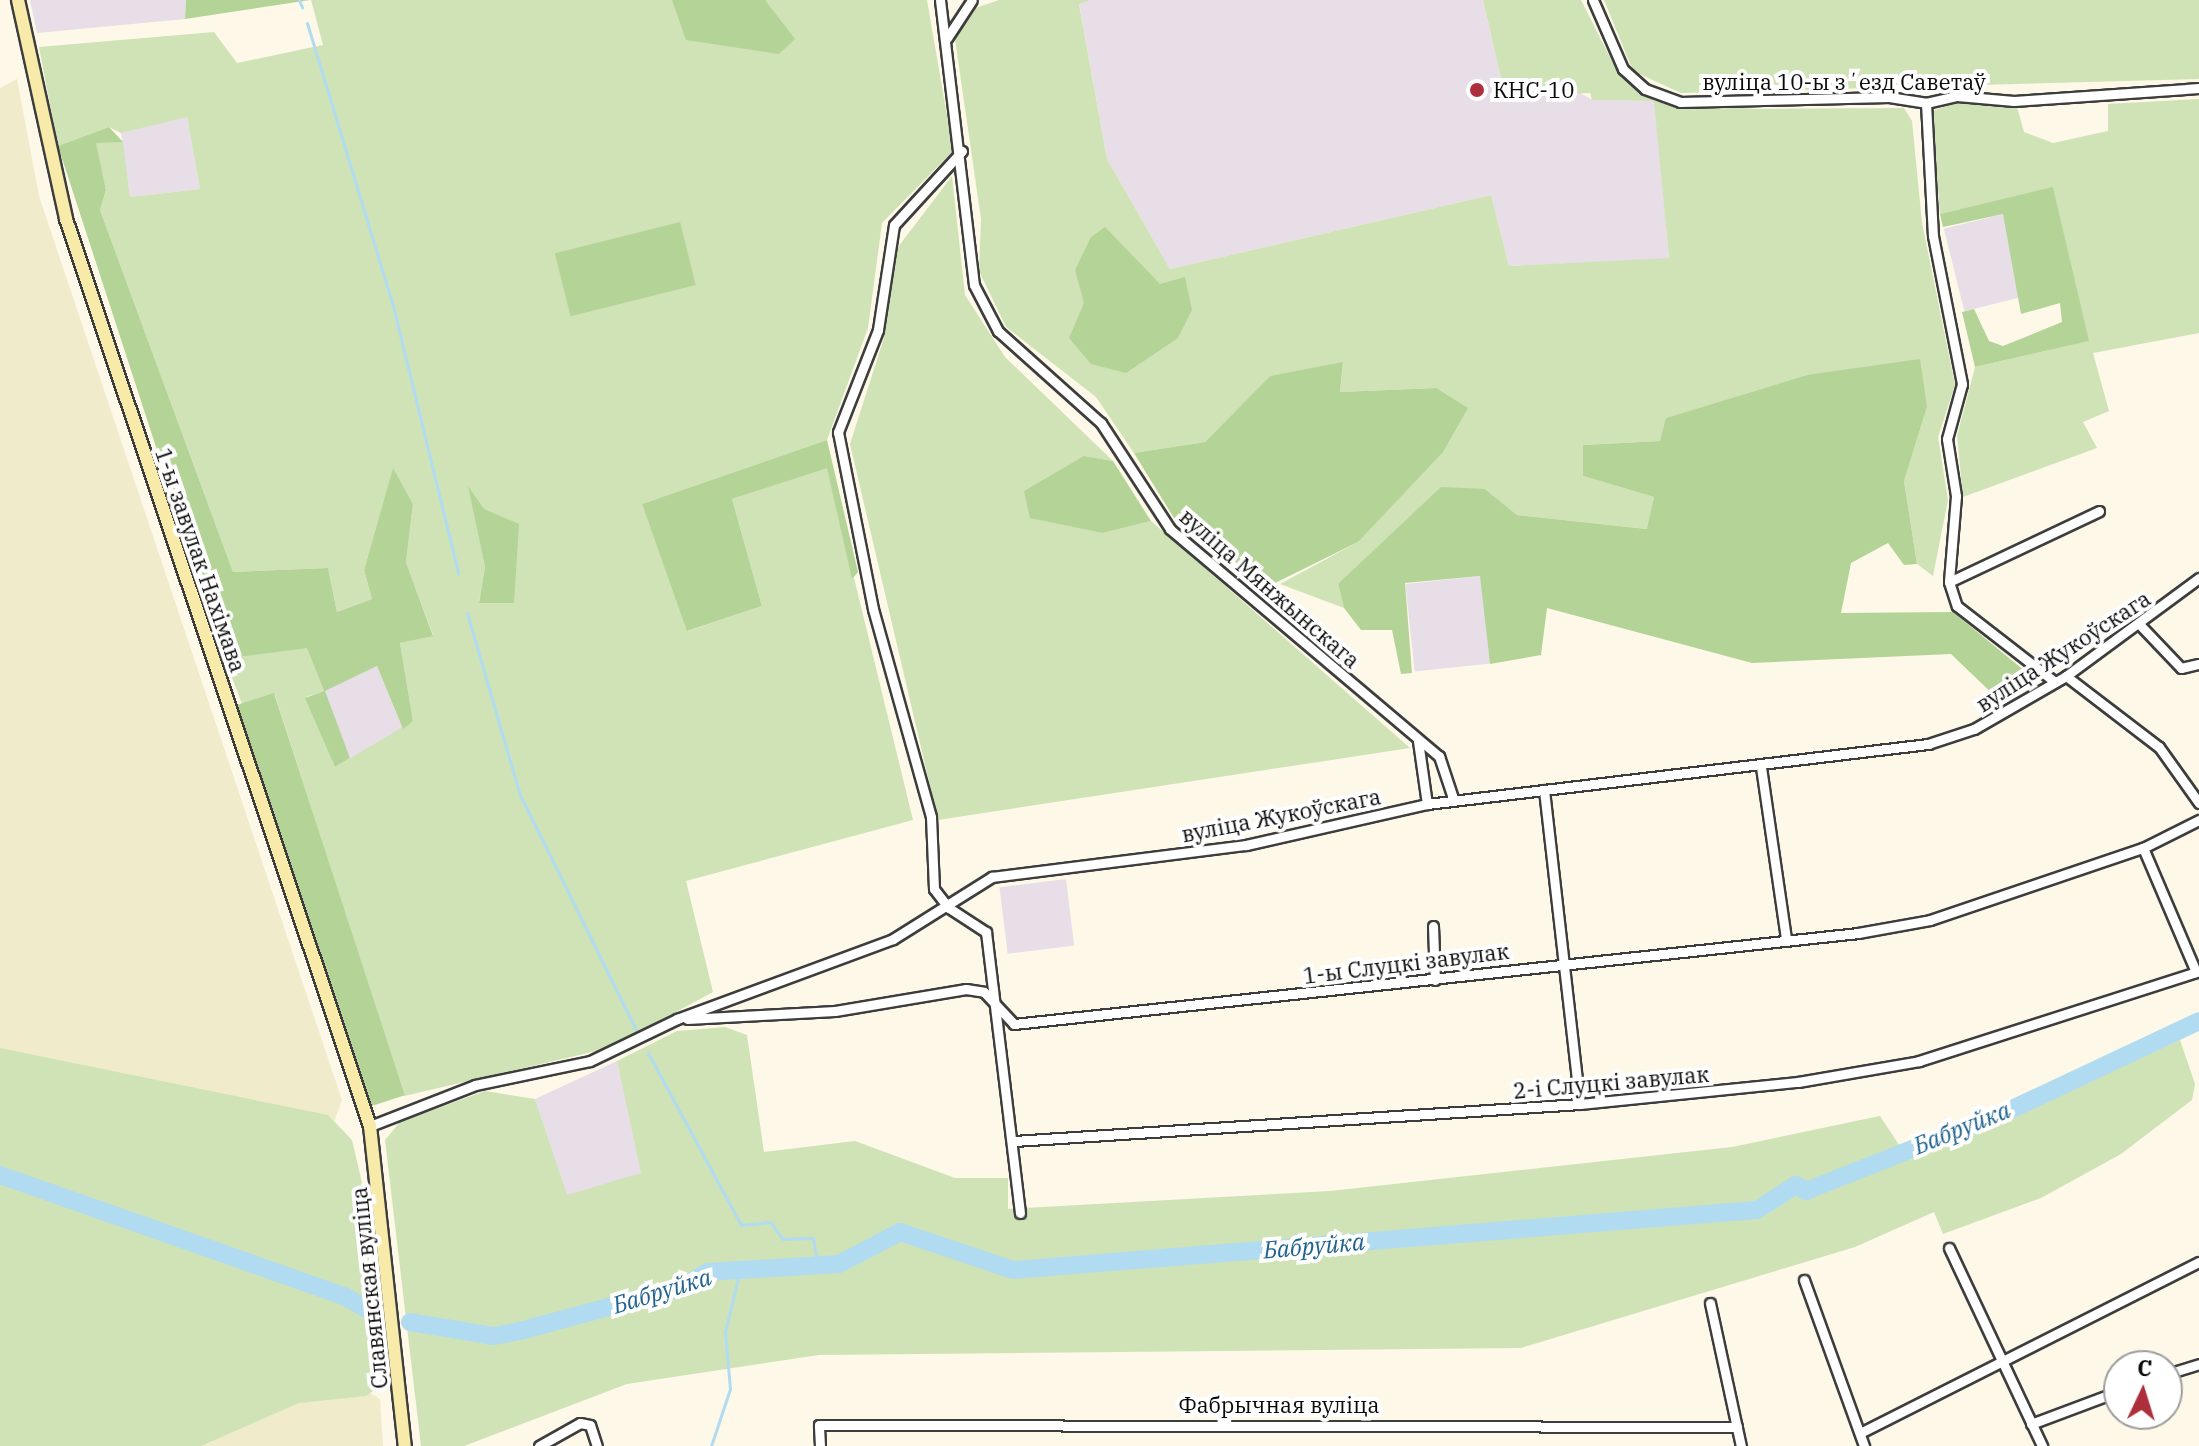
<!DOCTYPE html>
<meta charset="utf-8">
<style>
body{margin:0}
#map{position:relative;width:2199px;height:1446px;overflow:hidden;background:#fdf8e8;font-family:"IBM Plex Serif",serif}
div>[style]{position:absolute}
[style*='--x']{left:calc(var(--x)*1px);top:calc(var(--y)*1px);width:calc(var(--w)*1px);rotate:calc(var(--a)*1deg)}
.industrial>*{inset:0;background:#e7dee8;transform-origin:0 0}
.farmland>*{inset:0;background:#f0ebcb}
.green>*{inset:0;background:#cfe3b6}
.forest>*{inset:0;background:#b4d397;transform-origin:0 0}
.stream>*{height:3px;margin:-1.5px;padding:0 1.5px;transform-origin:1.5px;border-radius:1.5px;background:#b1dbf0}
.river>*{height:18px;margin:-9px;padding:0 9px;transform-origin:9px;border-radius:9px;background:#b1dbf0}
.roads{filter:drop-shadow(2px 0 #3d3d3d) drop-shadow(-2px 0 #3d3d3d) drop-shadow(0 2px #3d3d3d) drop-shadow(0 -2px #3d3d3d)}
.street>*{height:9px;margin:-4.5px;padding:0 4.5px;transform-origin:4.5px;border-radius:4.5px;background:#fff}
.secondary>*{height:12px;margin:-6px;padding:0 6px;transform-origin:6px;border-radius:6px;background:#f8eba9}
.dots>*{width:22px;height:22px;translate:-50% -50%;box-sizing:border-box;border:4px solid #fff;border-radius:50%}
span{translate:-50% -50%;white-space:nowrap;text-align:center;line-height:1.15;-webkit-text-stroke:8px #fff;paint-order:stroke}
.street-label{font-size:22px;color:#0a0a0a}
.poi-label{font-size:22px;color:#0a0a0a}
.left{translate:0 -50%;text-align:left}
.water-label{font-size:24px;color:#20638f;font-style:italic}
.north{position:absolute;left:2103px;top:1350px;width:80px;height:80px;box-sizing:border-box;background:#fff;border:2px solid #9d9d9d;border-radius:50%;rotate:4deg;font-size:22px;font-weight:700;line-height:32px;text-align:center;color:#0a0a0a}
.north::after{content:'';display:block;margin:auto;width:28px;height:36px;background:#ac2f3b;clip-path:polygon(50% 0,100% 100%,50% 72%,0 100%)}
</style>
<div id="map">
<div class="industrial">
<div style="clip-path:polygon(30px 0,186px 0,185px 19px,37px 33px)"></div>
<div style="clip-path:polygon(1091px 0,1483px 0,1505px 96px,1561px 83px,1593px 100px,1655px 101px,1669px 259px,1509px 266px,1491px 195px,1170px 269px,1107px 159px,1079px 3px)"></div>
<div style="clip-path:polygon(187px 116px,200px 189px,130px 197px,121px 133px)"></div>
<div style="left:2003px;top:214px;width:85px;height:61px;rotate:76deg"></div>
<div style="left:1481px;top:576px;width:88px;height:76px;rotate:84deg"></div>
<div style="clip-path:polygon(377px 666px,403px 729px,350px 758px,324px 691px)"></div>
<div style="left:1066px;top:879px;width:67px;height:67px;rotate:83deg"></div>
<div style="clip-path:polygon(617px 1061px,642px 1173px,567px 1196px,535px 1099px)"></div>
</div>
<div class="farmland">
<div style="clip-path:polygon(17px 79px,39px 196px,342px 1100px,334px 1122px,0 1055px,0 88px)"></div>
<div style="clip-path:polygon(358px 1386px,380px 1399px,383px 1446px,191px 1446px,298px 1399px)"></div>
</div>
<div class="green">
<div style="clip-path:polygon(evenodd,311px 0,927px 0,953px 151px,882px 223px,868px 328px,827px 440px,642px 504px,688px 631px,762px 606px,732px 499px,827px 467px,913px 820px,686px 881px,713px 992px,609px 1048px,404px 1096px,275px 695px,254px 736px,225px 659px,307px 647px,324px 691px,306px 697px,335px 767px,413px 721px,400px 643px,433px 635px,406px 562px,413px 504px,393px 469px,364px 570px,372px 599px,337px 612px,328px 568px,233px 572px,100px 210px,106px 190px,95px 142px,123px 142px,130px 197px,200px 189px,187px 117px,121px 133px,109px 127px,58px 146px,39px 47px,214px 32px,237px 63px,323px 45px,311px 0,469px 488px,483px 509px,514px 603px,479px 602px,485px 567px,469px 488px)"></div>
<div style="clip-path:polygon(999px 0,1091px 0,1079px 4px,1107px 159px,1170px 269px,1491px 195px,1509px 266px,1669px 258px,1654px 101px,1592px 100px,1590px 93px,1568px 94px,1561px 83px,1505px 96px,1483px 0,1581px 0,1618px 73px,1655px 101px,1755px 109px,1904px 108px,1912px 121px,1922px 223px,1955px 385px,1938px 437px,1948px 500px,1933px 576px,1917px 564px,1904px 481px,1927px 407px,1807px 375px,1667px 418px,1660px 441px,1583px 445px,1583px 476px,1654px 497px,1648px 529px,1517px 515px,1485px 489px,1338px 584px,1344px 608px,1280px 584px,1358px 542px,1436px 388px,1340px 392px,1343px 363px,1270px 376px,1205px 442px,1134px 453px,1096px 397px,1006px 327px,979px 271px,981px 219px,955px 39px,973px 9px)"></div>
<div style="clip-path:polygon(1604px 0,2199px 0,2199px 79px,1681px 93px,1633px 71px)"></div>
<div style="clip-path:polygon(2199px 99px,2199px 333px,2093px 353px,2109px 411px,2083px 422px,2097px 448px,1963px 497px,1957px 436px,1975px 367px,2088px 341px,2053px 188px,1940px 214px,1932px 111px,1960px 102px,2017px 107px,2024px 132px,2053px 143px,2108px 131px,2108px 104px)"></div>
<div style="clip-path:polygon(952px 176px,965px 295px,1005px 357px,1113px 461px,1084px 456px,1103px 533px,1151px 521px,1410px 748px,938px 820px,850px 444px,884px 338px,895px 251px)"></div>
<div style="clip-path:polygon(725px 1027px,747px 1035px,764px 1152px,855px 1141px,955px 1178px,1008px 1178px,1008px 1209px,1330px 1191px,1732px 1147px,1880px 1116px,1909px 1160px,2180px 1040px,2195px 1084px,2192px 1100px,2121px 1154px,2041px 1198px,1943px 1234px,1934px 1212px,1855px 1247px,1521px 1348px,819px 1355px,627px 1384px,464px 1446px,421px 1446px,385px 1140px,400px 1122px,485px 1091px,535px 1099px,567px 1195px,641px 1173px,617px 1061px,677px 1031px)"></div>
<div style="clip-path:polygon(0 1048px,328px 1115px,352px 1140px,363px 1187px,386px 1382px,366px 1396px,299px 1403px,201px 1446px,0 1446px)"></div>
</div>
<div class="forest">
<div style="clip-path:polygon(186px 0,310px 0,185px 19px)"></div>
<div style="clip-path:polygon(672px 0,765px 0,795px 39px,779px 54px,686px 40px)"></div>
<div style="clip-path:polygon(109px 127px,123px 142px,96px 143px,106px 190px,100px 210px,233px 572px,328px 568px,337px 612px,372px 599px,364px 570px,393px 468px,413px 504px,406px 562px,433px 636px,400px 643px,413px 721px,403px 729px,377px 666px,325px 691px,350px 758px,335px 767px,305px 698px,324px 691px,307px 648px,225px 659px,58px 146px)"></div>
<div style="clip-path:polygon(2053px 187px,2089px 341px,1975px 367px,1962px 312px,1974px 309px,1989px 341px,2003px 346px,2062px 322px,2060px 303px,2021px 314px,2003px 214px,1943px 227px,1940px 214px)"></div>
<div style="left:680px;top:222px;width:65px;height:129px;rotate:76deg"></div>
<div style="clip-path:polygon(1105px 227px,1160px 284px,1185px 277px,1192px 310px,1178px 338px,1126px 373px,1091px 364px,1069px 338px,1084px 303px,1075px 270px,1091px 237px)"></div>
<div style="clip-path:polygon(1920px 359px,1927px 407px,1904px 481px,1917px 564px,1904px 565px,1888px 543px,1851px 563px,1841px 613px,1953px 612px,2037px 681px,1998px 699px,1951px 654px,1752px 663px,1547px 608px,1541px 655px,1490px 664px,1480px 576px,1405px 583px,1412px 673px,1401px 674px,1392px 630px,1361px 630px,1344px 608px,1338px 584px,1441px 487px,1485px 489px,1517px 515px,1647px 529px,1654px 497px,1583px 476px,1583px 445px,1660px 441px,1666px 418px,1807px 375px)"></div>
<div style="clip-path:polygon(1343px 362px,1340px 392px,1436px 388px,1468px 408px,1443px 452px,1358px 542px,1257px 592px,1174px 518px,1134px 453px,1205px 442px,1270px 376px)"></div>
<div style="clip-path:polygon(827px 440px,858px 572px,852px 579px,827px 468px,732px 499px,762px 606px,687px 631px,642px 504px)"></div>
<div style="clip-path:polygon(1084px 456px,1113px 461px,1151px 521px,1103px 533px,1030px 518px,1024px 491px)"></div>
<div style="clip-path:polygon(468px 486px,484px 509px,519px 524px,514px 603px,479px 603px,485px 567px)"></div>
<div style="left:274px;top:693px;width:423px;height:47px;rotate:72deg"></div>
</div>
<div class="stream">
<div style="--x:299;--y:0;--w:8;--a:67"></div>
<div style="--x:307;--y:23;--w:300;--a:73.1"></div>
<div style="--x:394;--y:310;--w:271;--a:76.3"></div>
<div style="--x:467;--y:613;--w:190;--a:73.8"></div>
<div style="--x:520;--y:795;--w:262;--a:63.7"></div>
<div style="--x:648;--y:1053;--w:196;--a:61.6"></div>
<div style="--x:741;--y:1225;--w:29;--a:-6"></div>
<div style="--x:770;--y:1222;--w:21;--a:53"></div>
<div style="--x:783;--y:1239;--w:30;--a:-2"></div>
<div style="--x:813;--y:1238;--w:27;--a:80"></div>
<div style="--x:711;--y:1446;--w:60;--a:-71.6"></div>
<div style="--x:730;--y:1389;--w:57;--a:-95"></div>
<div style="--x:725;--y:1332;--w:60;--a:-76.4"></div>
</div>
<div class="river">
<div style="--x:0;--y:1175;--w:367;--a:19.4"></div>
<div style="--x:346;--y:1297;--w:45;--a:30.5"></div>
<div style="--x:410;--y:1322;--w:85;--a:9.5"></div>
<div style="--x:494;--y:1336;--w:26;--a:-11"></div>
<div style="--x:520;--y:1331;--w:168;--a:-15.2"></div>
<div style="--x:682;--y:1287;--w:30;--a:-30"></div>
<div style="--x:708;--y:1272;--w:131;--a:-3.5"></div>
<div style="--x:839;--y:1264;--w:69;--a:-27.7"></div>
<div style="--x:900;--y:1232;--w:119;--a:18.6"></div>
<div style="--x:1013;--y:1270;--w:746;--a:-4.61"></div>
<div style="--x:1757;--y:1210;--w:46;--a:-32.7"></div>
<div style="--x:1796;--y:1185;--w:12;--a:31"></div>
<div style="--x:1806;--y:1191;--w:217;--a:-21.6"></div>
<div style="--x:2008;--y:1111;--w:211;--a:-25.2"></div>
</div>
<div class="roads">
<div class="street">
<div style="--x:940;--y:0;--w:287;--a:83.2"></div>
<div style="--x:974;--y:285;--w:52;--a:62.4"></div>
<div style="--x:998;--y:331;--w:138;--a:41.8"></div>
<div style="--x:1101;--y:423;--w:126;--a:56.9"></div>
<div style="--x:1170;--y:529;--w:352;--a:40.2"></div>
<div style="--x:1439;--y:756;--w:47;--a:71.6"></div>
<div style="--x:1593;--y:0;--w:75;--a:66.5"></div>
<div style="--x:1623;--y:69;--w:30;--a:42"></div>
<div style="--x:1645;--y:89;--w:37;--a:20"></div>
<div style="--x:1680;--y:102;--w:209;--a:-1.4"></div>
<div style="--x:1889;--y:97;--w:37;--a:9"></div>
<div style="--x:1926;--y:103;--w:32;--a:-13"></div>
<div style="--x:1957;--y:96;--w:57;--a:5"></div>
<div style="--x:2014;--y:101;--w:185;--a:-4"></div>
<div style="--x:947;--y:38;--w:45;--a:-56.7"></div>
<div style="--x:1926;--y:103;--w:133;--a:87"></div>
<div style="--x:1933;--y:236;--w:151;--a:78.9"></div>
<div style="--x:1962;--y:384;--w:57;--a:105.3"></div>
<div style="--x:1947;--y:439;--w:58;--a:81"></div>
<div style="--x:1956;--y:496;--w:86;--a:94.7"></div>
<div style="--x:1949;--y:582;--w:25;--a:72"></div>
<div style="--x:1957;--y:606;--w:124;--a:37.8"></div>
<div style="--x:962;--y:151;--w:100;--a:132.6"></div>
<div style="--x:894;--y:225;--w:106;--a:98.7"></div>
<div style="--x:878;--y:330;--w:110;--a:111.4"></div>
<div style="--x:838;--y:432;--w:180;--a:78.8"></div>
<div style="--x:873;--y:609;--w:216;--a:74.4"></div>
<div style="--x:931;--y:817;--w:72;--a:87.6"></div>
<div style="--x:934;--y:889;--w:24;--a:52"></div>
<div style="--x:949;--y:908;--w:44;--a:33"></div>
<div style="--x:986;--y:932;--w:283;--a:83.1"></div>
<div style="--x:1949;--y:582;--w:166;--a:-25.3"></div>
<div style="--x:2141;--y:626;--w:58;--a:46.4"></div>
<div style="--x:2181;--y:668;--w:18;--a:-13"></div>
<div style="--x:2066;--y:676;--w:117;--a:37.4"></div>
<div style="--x:2159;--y:747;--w:69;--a:54.5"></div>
<div style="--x:1418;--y:741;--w:64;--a:81.9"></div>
<div style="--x:1761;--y:767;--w:174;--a:81.7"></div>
<div style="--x:1544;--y:790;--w:316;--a:83.5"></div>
<div style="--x:1433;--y:926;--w:54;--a:87.9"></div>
<div style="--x:687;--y:1019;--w:148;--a:-3.1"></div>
<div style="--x:835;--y:1011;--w:133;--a:-9.5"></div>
<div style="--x:966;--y:989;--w:18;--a:9"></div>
<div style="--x:984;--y:992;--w:44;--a:46.8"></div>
<div style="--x:1014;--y:1024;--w:849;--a:-6.15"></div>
<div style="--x:1858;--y:933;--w:73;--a:-10.2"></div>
<div style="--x:1930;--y:920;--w:225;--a:-18.7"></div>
<div style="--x:2143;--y:848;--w:63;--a:-26.6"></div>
<div style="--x:370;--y:1126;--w:113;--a:-21.3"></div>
<div style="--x:475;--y:1085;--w:117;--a:-11.8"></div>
<div style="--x:590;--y:1061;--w:97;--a:-25.8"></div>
<div style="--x:677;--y:1019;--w:230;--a:-20.3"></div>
<div style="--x:893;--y:939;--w:117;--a:-32.1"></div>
<div style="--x:992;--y:877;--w:256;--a:-7.2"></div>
<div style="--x:1246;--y:845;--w:186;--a:-12.8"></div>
<div style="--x:1427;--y:804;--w:505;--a:-6.83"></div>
<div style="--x:1928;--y:744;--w:48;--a:-18.1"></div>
<div style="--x:1974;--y:729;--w:106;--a:-29.9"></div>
<div style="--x:2066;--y:676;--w:165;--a:-36.4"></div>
<div style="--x:1014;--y:1141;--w:567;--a:-3.74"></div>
<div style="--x:1580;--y:1104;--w:219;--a:-5.8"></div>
<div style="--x:1798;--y:1082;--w:123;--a:-9.8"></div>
<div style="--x:1919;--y:1061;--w:291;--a:-17.8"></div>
<div style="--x:2196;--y:972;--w:135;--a:-113.1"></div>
<div style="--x:1949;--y:1248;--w:219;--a:64.8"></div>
<div style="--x:1804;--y:1280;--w:177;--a:70.1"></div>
<div style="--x:1710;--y:1303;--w:146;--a:77.8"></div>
<div style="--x:2167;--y:1374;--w:34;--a:-17"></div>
<div style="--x:2031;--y:1424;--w:94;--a:-20.6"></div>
<div style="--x:1860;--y:1433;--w:380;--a:-26.8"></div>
<div style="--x:539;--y:1446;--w:47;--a:-29.3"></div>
<div style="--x:580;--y:1423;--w:10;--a:11"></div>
<div style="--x:590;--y:1425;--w:22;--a:72"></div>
<div style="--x:820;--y:1446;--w:21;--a:-93"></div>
<div style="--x:819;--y:1425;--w:918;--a:0.12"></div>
</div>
<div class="secondary">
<div style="--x:18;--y:0;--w:224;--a:77.6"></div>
<div style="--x:66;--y:219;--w:957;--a:71.47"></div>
<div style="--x:370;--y:1126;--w:322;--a:83.8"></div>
</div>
</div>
<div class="dots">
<div style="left:1477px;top:90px;background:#ac2f3b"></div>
</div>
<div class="street-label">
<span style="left:1844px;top:82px">вуліца 10-ы зʼезд Саветаў</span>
<span style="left:201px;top:560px;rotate:71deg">1-ы завулак Нахімава</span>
<span style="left:1270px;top:588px;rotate:41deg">вуліца Мянжынскага</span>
<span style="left:2063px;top:651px;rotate:-33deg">вуліца Жукоўскага</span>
<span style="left:1281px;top:815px;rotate:-11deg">вуліца Жукоўскага</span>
<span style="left:1406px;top:963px;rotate:-7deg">1-ы Слуцкі завулак</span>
<span style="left:1611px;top:1082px;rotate:-5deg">2-і Слуцкі завулак</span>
<span style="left:369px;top:1288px;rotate:-96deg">Славянская вуліца</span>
<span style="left:1279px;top:1405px">Фабрычная вуліца</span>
</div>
<div class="poi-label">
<span class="left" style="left:1493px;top:90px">КНС-10</span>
</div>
<div class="water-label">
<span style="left:1962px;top:1128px;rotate:-22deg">Бабруйка</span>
<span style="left:1314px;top:1246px;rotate:-5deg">Бабруйка</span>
<span style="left:662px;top:1291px;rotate:-17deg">Бабруйка</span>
</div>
<div class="north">С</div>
</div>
